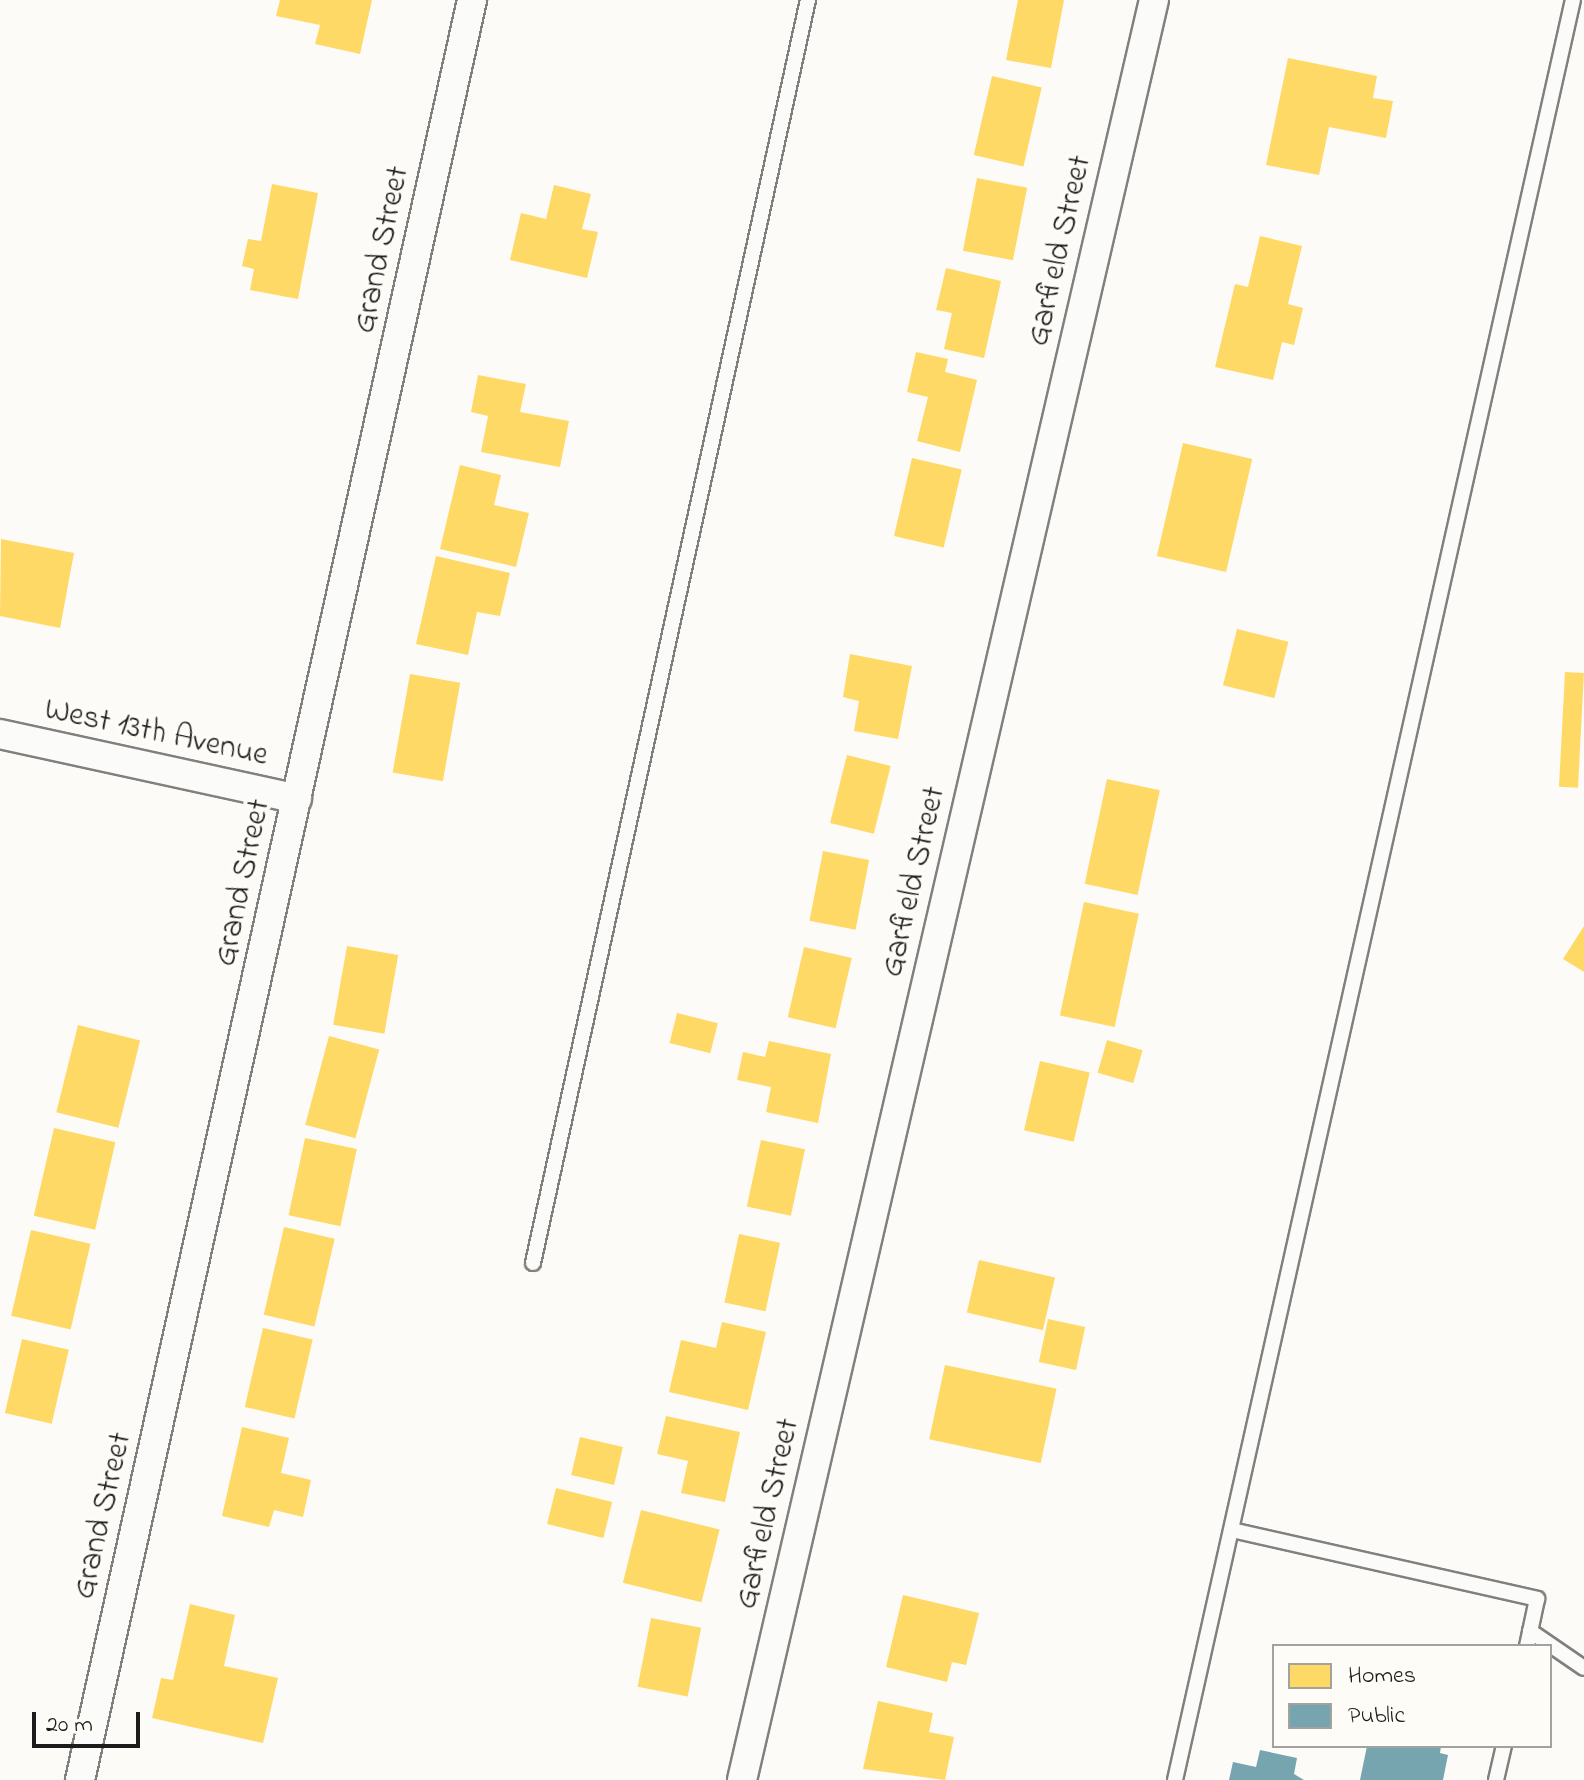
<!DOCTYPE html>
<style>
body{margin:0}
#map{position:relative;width:1584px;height:1780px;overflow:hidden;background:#fcfbf8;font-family:"Indie Flower",sans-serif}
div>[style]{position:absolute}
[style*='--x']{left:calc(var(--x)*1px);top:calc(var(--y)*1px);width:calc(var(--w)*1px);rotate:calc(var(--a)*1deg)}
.homes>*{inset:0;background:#ffd966;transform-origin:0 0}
.public>*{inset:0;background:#76a5af}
.roads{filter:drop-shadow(2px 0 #81807f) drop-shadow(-2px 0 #81807f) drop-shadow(0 2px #81807f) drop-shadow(0 -2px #81807f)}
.lane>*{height:14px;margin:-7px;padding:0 7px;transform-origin:7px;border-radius:7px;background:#fbfbf9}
.street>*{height:28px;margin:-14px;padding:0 14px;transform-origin:14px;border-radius:14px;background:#fbfbf9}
span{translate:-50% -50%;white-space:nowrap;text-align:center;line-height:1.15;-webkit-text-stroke:8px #fdfcf7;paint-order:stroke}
.street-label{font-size:32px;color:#1c1c1c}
.legend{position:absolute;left:1272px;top:1644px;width:280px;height:104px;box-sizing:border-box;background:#fdfcf7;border:2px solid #a3a29f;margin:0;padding:10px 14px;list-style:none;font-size:24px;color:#1c1c1c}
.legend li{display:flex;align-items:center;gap:16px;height:40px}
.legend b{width:40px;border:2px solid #a3a29f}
.scale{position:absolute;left:32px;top:1712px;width:108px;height:36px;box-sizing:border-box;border:4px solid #1c1c1c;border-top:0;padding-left:10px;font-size:24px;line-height:28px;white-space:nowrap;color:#1c1c1c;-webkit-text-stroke:6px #fdfcf7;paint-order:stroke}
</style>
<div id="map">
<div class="homes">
<div style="clip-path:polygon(280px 0,372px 0,360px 54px,315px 44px,320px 25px,276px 16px)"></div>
<div style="clip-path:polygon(1018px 0,1064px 0,1051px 68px,1006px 60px)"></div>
<div style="clip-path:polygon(1288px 58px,1377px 76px,1373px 98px,1393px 101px,1386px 138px,1329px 127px,1319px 175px,1266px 165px)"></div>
<div style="left:992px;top:76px;width:51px;height:81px;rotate:13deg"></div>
<div style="left:977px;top:178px;width:51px;height:74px;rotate:11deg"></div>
<div style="clip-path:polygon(272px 184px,318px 193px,298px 299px,250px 290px,254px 269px,242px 266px,248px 239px,261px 241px)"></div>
<div style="clip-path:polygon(554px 185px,591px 194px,582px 229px,598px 232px,587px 278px,510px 260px,521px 213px,546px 219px)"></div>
<div style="clip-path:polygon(1260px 236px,1302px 246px,1288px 304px,1303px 308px,1294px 345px,1282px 342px,1273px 380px,1215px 367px,1235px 284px,1248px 287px)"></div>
<div style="clip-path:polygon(946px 268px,1001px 281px,984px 358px,944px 349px,952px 313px,936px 310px)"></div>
<div style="clip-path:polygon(916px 352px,948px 359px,945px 372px,977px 380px,960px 452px,917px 441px,928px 397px,907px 392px)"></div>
<div style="clip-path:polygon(478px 375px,526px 384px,520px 412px,569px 421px,560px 467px,481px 452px,488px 416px,471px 412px)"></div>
<div style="left:1183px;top:443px;width:71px;height:116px;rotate:13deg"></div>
<div style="left:912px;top:458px;width:51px;height:80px;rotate:13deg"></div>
<div style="clip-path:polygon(460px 465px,501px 475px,494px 505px,529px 513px,516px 567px,440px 549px)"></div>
<div style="clip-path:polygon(1px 539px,74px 553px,60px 628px,0 616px)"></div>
<div style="clip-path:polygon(436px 556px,510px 573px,500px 616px,477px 612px,468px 655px,416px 644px)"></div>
<div style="left:1237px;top:629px;width:53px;height:58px;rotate:14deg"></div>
<div style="clip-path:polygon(850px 654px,912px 666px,898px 739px,854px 731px,859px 701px,843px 697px)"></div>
<div style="left:1565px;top:672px;width:19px;height:115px;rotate:3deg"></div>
<div style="left:410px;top:674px;width:51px;height:100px;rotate:10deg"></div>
<div style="left:847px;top:755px;width:45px;height:70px;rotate:14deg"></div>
<div style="left:1107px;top:779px;width:54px;height:107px;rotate:12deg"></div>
<div style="left:823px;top:851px;width:47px;height:71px;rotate:11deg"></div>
<div style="left:1084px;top:902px;width:56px;height:116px;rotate:12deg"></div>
<div style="clip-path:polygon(1584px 926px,1584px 972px,1563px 959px)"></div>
<div style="left:347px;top:946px;width:52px;height:80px;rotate:10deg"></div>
<div style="left:804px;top:947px;width:49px;height:72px;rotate:13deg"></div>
<div style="left:677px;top:1013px;width:42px;height:31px;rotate:14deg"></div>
<div style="left:78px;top:1025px;width:64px;height:90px;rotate:14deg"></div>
<div style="left:329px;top:1036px;width:52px;height:92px;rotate:15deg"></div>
<div style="left:1107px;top:1040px;width:37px;height:34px;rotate:16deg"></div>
<div style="clip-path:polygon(769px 1041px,831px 1054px,818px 1123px,766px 1112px,771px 1087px,737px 1080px,743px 1052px,765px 1057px)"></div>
<div style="left:1040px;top:1061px;width:51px;height:71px;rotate:13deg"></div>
<div style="left:54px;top:1128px;width:63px;height:90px;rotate:13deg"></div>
<div style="left:305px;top:1138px;width:53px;height:79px;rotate:12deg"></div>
<div style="left:761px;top:1140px;width:45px;height:68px;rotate:12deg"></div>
<div style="left:284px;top:1227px;width:52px;height:90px;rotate:13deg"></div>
<div style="left:31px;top:1230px;width:61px;height:88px;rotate:13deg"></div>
<div style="left:739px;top:1234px;width:42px;height:70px;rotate:12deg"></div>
<div style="left:979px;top:1260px;width:78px;height:54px;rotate:13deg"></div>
<div style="left:1048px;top:1319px;width:38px;height:44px;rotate:12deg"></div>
<div style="clip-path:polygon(722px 1322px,766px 1332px,748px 1410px,669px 1392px,681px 1340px,716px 1348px)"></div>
<div style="left:263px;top:1328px;width:51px;height:81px;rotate:13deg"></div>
<div style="left:22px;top:1339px;width:48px;height:76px;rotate:13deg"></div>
<div style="left:945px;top:1365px;width:114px;height:76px;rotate:12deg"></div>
<div style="clip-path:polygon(666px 1416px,740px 1432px,725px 1502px,681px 1493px,688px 1461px,657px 1454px)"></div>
<div style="clip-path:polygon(242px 1427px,289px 1438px,281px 1473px,311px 1480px,303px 1517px,274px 1510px,269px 1527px,222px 1516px)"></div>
<div style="left:580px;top:1437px;width:44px;height:39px;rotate:13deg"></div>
<div style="left:556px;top:1488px;width:58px;height:37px;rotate:14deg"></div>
<div style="left:641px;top:1510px;width:81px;height:75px;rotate:14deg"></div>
<div style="clip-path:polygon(903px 1595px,979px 1613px,966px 1665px,952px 1662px,947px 1682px,886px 1667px)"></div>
<div style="clip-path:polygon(190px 1604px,235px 1615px,224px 1666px,278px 1678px,263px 1743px,152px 1718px,161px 1678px,173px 1680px)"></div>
<div style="left:651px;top:1618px;width:51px;height:70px;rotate:11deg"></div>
<div style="clip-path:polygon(878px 1701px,933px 1713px,929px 1732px,954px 1737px,945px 1780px,863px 1769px)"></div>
</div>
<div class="public">
<div style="clip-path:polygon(1367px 1746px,1441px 1746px,1440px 1753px,1448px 1755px,1443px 1780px,1360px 1780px)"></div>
<div style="clip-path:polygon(1260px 1750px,1297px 1758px,1294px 1774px,1304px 1780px,1229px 1780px,1233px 1762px,1256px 1767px)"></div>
</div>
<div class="roads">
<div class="lane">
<div style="--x:533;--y:1263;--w:1293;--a:-77.72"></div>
<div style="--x:1232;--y:1530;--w:313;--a:12.7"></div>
<div style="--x:1537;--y:1599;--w:48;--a:102"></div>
<div style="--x:1530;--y:1631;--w:65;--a:34.4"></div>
<div style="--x:1175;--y:1780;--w:1824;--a:-77.4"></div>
<div style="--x:1496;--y:1780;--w:35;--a:-77"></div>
</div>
<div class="street">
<div style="--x:0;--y:734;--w:304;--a:12.3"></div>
<div style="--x:80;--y:1780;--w:1823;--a:-77.58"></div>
<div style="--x:742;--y:1780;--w:1827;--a:-76.97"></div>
</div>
</div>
<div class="street-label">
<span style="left:383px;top:250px;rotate:-78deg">Grand Street</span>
<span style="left:1061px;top:251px;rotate:-77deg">Garfield Street</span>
<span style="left:156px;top:734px;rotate:12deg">West 13th Avenue</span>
<span style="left:915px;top:882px;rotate:-77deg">Garfield Street</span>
<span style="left:244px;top:883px;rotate:-78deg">Grand Street</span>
<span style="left:769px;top:1514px;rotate:-77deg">Garfield Street</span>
<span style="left:104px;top:1516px;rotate:-77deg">Grand Street</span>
</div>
<ul class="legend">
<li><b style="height:22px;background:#ffd966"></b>Homes</li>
<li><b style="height:22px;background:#76a5af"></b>Public</li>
</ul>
<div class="scale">20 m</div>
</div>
